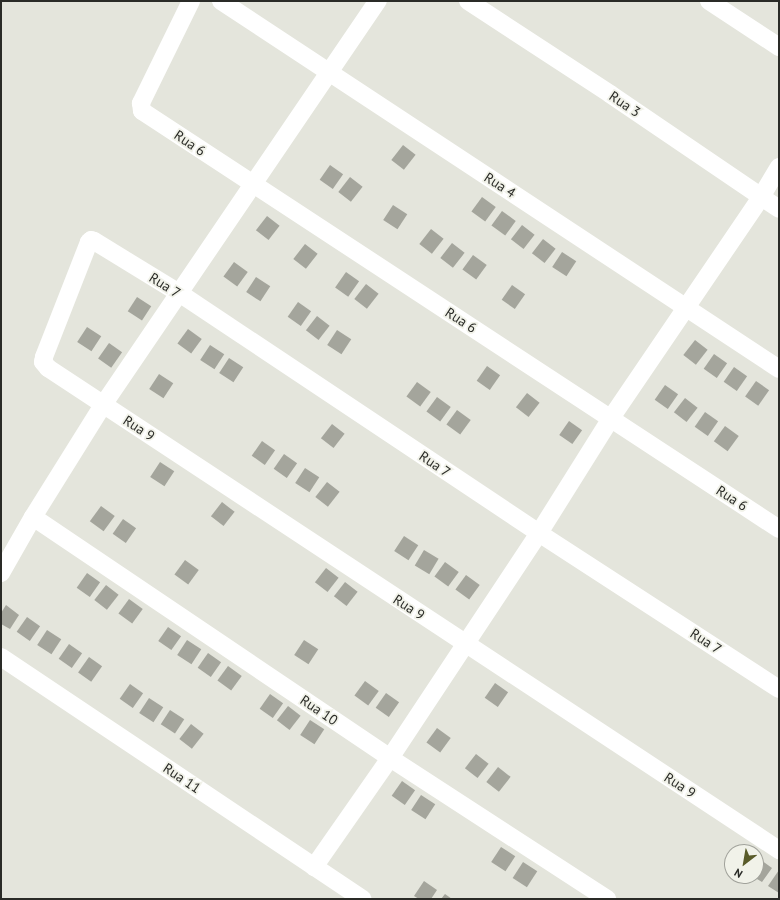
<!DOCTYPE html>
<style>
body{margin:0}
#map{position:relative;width:780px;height:900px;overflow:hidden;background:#e4e5dc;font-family:"PT Sans",sans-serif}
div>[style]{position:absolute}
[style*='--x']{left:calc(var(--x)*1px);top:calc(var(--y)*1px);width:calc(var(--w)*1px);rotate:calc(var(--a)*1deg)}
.building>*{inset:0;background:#a4a59c;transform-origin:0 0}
.street>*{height:18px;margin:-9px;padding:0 9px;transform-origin:9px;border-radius:9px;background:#fff}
span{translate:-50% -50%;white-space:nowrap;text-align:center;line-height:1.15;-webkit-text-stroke:3.5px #f1f2e9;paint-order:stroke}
.street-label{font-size:14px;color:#2a2b27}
.frame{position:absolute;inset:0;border:2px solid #2a2b27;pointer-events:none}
.north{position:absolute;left:724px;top:844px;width:40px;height:40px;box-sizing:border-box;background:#f1f2e9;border:1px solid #a1a29b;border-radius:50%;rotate:211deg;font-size:11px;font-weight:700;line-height:16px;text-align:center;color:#2a2b27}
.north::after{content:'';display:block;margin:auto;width:14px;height:18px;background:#595b29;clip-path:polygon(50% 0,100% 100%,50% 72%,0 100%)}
</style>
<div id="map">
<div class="building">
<div style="left:403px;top:145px;width:16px;height:19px;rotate:38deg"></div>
<div style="left:330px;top:165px;width:16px;height:18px;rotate:35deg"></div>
<div style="left:350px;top:177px;width:16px;height:19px;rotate:38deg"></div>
<div style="left:482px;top:197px;width:17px;height:18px;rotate:36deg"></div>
<div style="left:393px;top:205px;width:17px;height:18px;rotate:33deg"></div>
<div style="left:502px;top:211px;width:17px;height:18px;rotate:36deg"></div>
<div style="left:267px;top:216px;width:16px;height:18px;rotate:38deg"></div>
<div style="left:522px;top:225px;width:16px;height:18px;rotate:38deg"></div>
<div style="left:431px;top:229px;width:16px;height:19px;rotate:38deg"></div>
<div style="left:543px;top:239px;width:16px;height:18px;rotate:38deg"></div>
<div style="left:452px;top:243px;width:16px;height:19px;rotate:38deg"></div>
<div style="left:305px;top:244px;width:16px;height:19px;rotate:38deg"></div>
<div style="left:562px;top:252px;width:17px;height:18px;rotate:33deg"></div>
<div style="left:473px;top:255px;width:17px;height:18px;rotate:36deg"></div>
<div style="left:234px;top:262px;width:17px;height:18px;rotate:36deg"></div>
<div style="left:346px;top:272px;width:16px;height:19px;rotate:35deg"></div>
<div style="left:256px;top:277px;width:17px;height:18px;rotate:33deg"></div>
<div style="left:366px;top:284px;width:16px;height:19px;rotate:38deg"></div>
<div style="left:512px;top:285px;width:16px;height:18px;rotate:35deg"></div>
<div style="left:137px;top:297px;width:17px;height:17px;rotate:33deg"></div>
<div style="left:298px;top:302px;width:16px;height:18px;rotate:35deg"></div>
<div style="left:317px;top:316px;width:16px;height:18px;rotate:38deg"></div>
<div style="left:87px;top:327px;width:17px;height:18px;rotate:33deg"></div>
<div style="left:188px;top:329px;width:17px;height:18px;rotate:36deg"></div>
<div style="left:337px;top:330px;width:17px;height:18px;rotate:33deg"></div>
<div style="left:695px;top:340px;width:16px;height:19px;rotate:38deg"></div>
<div style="left:109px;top:343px;width:16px;height:19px;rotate:35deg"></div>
<div style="left:210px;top:345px;width:17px;height:18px;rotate:33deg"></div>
<div style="left:714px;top:354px;width:16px;height:18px;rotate:35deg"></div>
<div style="left:229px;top:358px;width:17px;height:18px;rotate:33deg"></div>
<div style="left:487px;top:366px;width:16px;height:18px;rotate:35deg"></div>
<div style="left:734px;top:367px;width:16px;height:18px;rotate:35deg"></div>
<div style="left:159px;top:374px;width:17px;height:18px;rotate:33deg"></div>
<div style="left:756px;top:381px;width:16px;height:19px;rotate:35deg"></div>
<div style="left:417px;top:382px;width:17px;height:18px;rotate:36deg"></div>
<div style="left:665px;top:385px;width:16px;height:18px;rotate:35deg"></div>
<div style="left:527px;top:393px;width:16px;height:18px;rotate:38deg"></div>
<div style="left:437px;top:397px;width:17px;height:18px;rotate:36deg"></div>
<div style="left:685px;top:398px;width:16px;height:18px;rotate:38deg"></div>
<div style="left:457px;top:410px;width:17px;height:18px;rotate:36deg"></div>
<div style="left:705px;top:412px;width:16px;height:18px;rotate:35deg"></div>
<div style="left:569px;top:421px;width:16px;height:17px;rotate:35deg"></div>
<div style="left:332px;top:424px;width:16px;height:18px;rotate:38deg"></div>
<div style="left:725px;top:426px;width:17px;height:19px;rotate:36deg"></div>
<div style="left:262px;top:441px;width:16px;height:18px;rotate:35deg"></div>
<div style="left:284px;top:454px;width:16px;height:18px;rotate:35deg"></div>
<div style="left:160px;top:462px;width:17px;height:18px;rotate:33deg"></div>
<div style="left:305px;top:468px;width:17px;height:18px;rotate:33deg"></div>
<div style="left:327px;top:482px;width:16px;height:19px;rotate:38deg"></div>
<div style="left:222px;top:502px;width:16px;height:18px;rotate:38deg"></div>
<div style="left:101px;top:506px;width:17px;height:19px;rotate:36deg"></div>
<div style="left:123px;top:519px;width:16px;height:18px;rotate:35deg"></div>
<div style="left:404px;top:536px;width:17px;height:18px;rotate:33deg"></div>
<div style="left:424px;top:550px;width:17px;height:18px;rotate:31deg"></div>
<div style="left:185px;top:560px;width:17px;height:18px;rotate:36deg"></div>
<div style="left:445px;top:562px;width:17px;height:18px;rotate:36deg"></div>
<div style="left:326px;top:568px;width:16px;height:18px;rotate:38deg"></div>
<div style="left:87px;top:573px;width:16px;height:18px;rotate:35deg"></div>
<div style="left:466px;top:575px;width:17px;height:18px;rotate:36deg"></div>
<div style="left:345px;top:582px;width:16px;height:18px;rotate:38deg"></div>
<div style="left:106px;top:585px;width:16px;height:19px;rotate:38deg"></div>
<div style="left:129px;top:599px;width:17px;height:18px;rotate:36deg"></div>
<div style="clip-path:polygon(6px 605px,19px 615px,10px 629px,1px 624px,1px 613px)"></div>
<div style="left:27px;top:617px;width:16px;height:18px;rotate:35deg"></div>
<div style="left:168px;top:627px;width:16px;height:17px;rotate:35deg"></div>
<div style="left:47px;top:630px;width:17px;height:18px;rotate:33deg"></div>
<div style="left:187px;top:640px;width:17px;height:18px;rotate:33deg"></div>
<div style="left:304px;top:640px;width:17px;height:18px;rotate:33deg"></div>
<div style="left:69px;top:644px;width:16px;height:18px;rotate:35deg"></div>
<div style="left:208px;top:653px;width:16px;height:18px;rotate:35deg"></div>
<div style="left:89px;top:657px;width:16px;height:19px;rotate:35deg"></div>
<div style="left:228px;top:666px;width:17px;height:18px;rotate:36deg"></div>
<div style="left:365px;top:681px;width:17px;height:18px;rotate:36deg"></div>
<div style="left:495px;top:683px;width:16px;height:18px;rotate:35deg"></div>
<div style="left:130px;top:684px;width:16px;height:18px;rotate:35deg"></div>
<div style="left:386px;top:693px;width:16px;height:18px;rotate:35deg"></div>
<div style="left:270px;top:694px;width:16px;height:18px;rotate:35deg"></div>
<div style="left:149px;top:698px;width:17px;height:18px;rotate:33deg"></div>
<div style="left:288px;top:706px;width:16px;height:18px;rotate:38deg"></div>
<div style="left:170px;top:710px;width:17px;height:17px;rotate:33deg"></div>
<div style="left:310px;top:720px;width:17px;height:18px;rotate:33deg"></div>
<div style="left:191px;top:724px;width:16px;height:19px;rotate:38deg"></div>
<div style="left:437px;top:728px;width:17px;height:18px;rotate:36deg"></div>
<div style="left:476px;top:754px;width:16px;height:18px;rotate:38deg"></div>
<div style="left:498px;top:767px;width:16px;height:19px;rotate:38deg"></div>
<div style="left:402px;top:781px;width:16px;height:18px;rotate:35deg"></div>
<div style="left:421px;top:795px;width:17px;height:18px;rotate:33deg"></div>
<div style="clip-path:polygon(738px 845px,748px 852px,734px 852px)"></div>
<div style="left:501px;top:847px;width:17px;height:18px;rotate:33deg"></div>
<div style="clip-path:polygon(732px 855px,732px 863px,728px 860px)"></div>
<div style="clip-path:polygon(758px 858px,772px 868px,762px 882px,752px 876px,756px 876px,756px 861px)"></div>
<div style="left:523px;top:862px;width:17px;height:19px;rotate:33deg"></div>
<div style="clip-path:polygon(779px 870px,779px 893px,768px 886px)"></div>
<div style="clip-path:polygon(424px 881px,437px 890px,431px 899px,419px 899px,414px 896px)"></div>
<div style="clip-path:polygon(445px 894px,452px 899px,441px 899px)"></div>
</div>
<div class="street">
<div style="--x:191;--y:1;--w:114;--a:116.1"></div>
<div style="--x:141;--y:103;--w:8;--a:83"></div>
<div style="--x:142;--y:111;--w:762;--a:33.27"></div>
<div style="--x:221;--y:1;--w:668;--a:33.4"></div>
<div style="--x:468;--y:1;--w:170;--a:33.2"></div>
<div style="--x:610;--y:94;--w:204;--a:34.2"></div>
<div style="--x:709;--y:1;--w:84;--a:33.3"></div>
<div style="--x:33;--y:517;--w:431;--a:34"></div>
<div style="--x:390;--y:758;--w:259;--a:33"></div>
<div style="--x:1;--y:573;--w:64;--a:-60.3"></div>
<div style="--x:33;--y:517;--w:132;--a:-58"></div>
<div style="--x:103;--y:405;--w:489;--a:-55.8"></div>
<div style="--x:1;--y:657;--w:435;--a:33.8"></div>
<div style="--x:779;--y:689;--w:286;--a:-147"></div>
<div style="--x:539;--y:533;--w:433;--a:-146.3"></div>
<div style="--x:179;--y:293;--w:100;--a:-148.5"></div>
<div style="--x:94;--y:241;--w:3;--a:-162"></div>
<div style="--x:91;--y:240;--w:3;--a:135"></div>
<div style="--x:89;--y:242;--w:123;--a:111.4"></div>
<div style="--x:44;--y:357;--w:5;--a:101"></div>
<div style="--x:43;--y:362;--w:8;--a:50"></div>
<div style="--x:48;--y:368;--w:876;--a:33.4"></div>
<div style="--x:314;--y:867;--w:133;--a:-55.1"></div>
<div style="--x:390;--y:758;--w:270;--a:-56.5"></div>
<div style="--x:539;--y:533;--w:136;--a:-57.9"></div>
<div style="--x:611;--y:418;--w:267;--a:-55.8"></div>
<div style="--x:761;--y:197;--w:35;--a:-59"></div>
</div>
<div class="street-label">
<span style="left:625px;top:104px;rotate:34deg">Rua 3</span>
<span style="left:190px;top:143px;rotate:34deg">Rua 6</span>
<span style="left:500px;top:185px;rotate:33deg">Rua 4</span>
<span style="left:165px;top:285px;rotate:32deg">Rua 7</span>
<span style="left:461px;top:320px;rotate:33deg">Rua 6</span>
<span style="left:139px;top:428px;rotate:33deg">Rua 9</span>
<span style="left:435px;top:464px;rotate:34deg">Rua 7</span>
<span style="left:732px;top:498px;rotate:33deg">Rua 6</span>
<span style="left:409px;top:607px;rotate:33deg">Rua 9</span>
<span style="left:706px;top:641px;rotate:33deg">Rua 7</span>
<span style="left:319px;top:710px;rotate:34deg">Rua 10</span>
<span style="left:182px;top:778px;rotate:34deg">Rua 11</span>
<span style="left:680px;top:785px;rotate:33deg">Rua 9</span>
</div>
<div class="frame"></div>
<div class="north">N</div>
</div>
